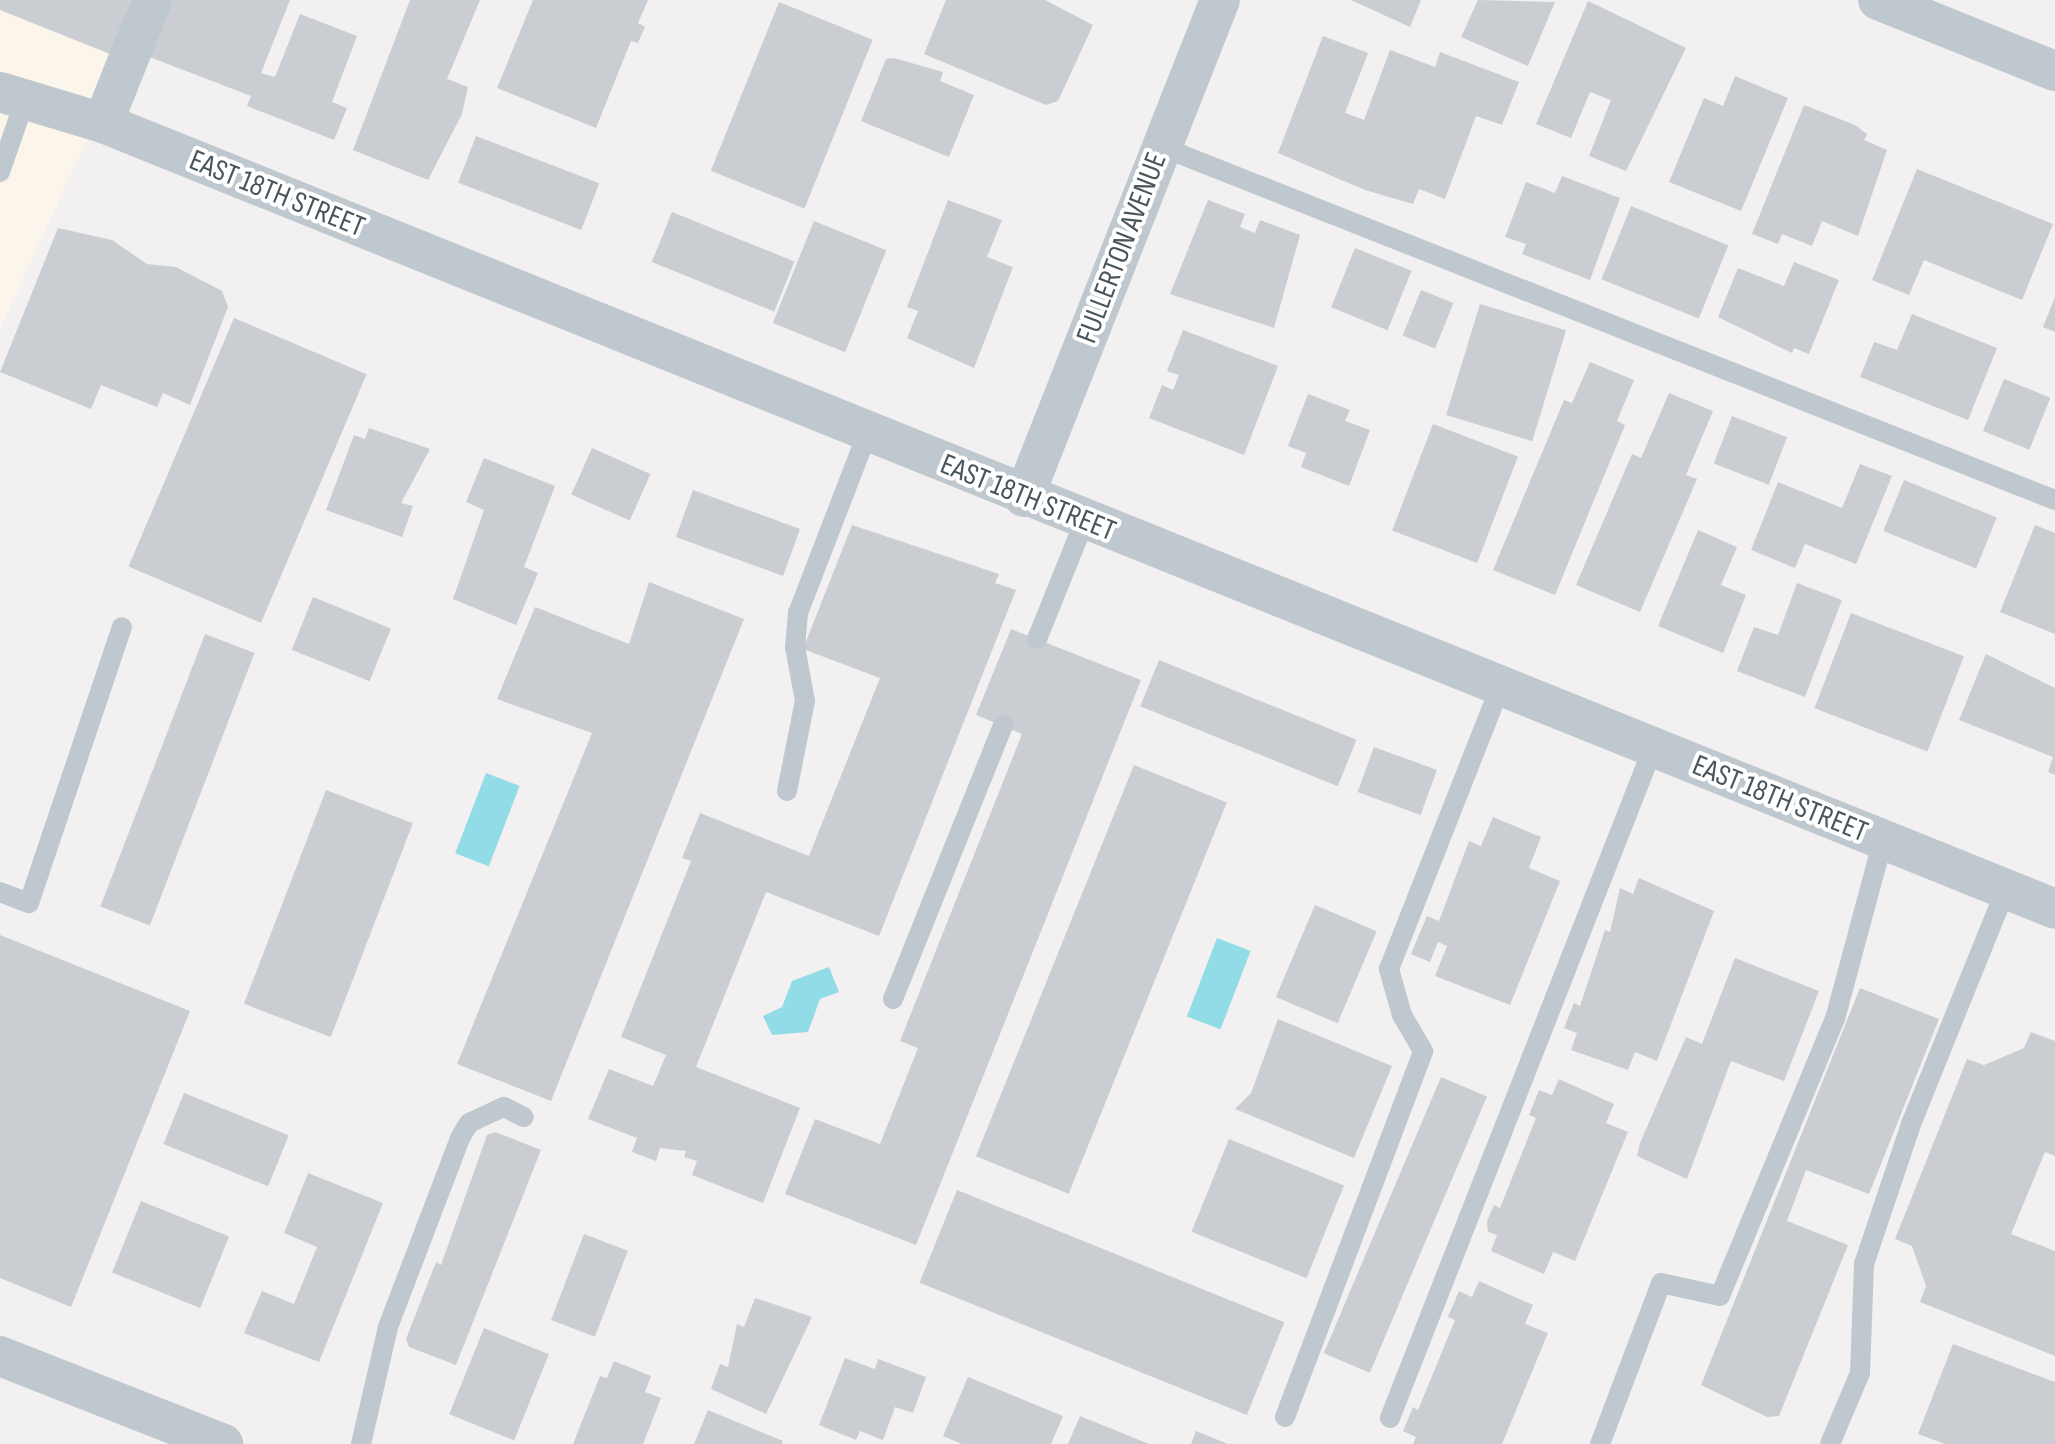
<!DOCTYPE html>
<style>
body{margin:0}
#map{position:relative;width:2055px;height:1444px;overflow:hidden;background:#f2f0f0;font-family:"Sofia Sans Condensed",sans-serif}
div>[style]{position:absolute}
[style*='--x']{left:calc(var(--x)*1px);top:calc(var(--y)*1px);width:calc(var(--w)*1px);rotate:calc(var(--a)*1deg)}
.commercial>*{inset:0;background:#fbf5eb}
.water>*{inset:0;background:#91dce7;transform-origin:0 0}
.building>*{inset:0;background:#caced2;transform-origin:0 0}
.lane>*{height:20px;margin:-10px;padding:0 10px;transform-origin:10px;border-radius:10px;background:#bfc8ce}
.street>*{height:40px;margin:-20px;padding:0 20px;transform-origin:20px;border-radius:20px;background:#bfc8ce}
span{translate:-50% -50%;white-space:nowrap;text-align:center;line-height:1.15;-webkit-text-stroke:8px #fff;paint-order:stroke}
.street-label{font-size:30px;color:#49555c}
</style>
<div id="map">
<div class="commercial">
<div style="clip-path:polygon(0 0,151px 0,0 329px)"></div>
</div>
<div class="water">
<div style="left:486px;top:773px;width:36px;height:86px;rotate:21deg"></div>
<div style="left:1217px;top:938px;width:36px;height:84px;rotate:21deg"></div>
<div style="clip-path:polygon(829px 967px,839px 992px,820px 999px,808px 1032px,772px 1035px,763px 1016px,782px 1007px,792px 981px)"></div>
</div>
<div class="building">
<div style="clip-path:polygon(0 0,130px 0,110px 54px,0 10px)"></div>
<div style="clip-path:polygon(169px 0,290px 0,261px 73px,275px 77px,300px 14px,357px 36px,332px 102px,347px 108px,334px 140px,247px 106px,251px 96px,147px 56px)"></div>
<div style="clip-path:polygon(410px 0,480px 0,447px 79px,468px 87px,462px 114px,428px 180px,353px 150px)"></div>
<div style="clip-path:polygon(533px 0,648px 0,638px 23px,645px 27px,638px 43px,631px 41px,596px 128px,497px 88px)"></div>
<div style="clip-path:polygon(946px 0,1045px 0,1093px 25px,1058px 101px,1046px 105px,924px 54px)"></div>
<div style="clip-path:polygon(1351px 0,1421px 0,1410px 27px)"></div>
<div style="clip-path:polygon(1478px 0,1555px 2px,1528px 66px,1461px 37px)"></div>
<div style="clip-path:polygon(1588px 1px,1686px 48px,1626px 171px,1589px 156px,1611px 100px,1590px 92px,1571px 138px,1536px 124px)"></div>
<div style="left:779px;top:2px;width:101px;height:182px;rotate:22deg"></div>
<div style="clip-path:polygon(1323px 36px,1368px 53px,1345px 113px,1364px 120px,1390px 50px,1435px 67px,1440px 52px,1519px 82px,1502px 125px,1476px 116px,1445px 199px,1419px 189px,1413px 204px,1365px 190px,1278px 153px)"></div>
<div style="clip-path:polygon(894px 58px,943px 72px,940px 81px,974px 95px,949px 157px,861px 121px,886px 59px)"></div>
<div style="clip-path:polygon(1735px 76px,1788px 98px,1741px 211px,1669px 182px,1704px 98px,1723px 106px)"></div>
<div style="clip-path:polygon(1804px 105px,1855px 125px,1867px 134px,1864px 140px,1887px 150px,1858px 236px,1822px 221px,1812px 246px,1782px 234px,1778px 244px,1752px 234px)"></div>
<div style="left:476px;top:136px;width:132px;height:50px;rotate:21deg"></div>
<div style="clip-path:polygon(1917px 169px,2053px 224px,2022px 300px,1924px 260px,1909px 295px,1872px 280px)"></div>
<div style="clip-path:polygon(1562px 176px,1620px 198px,1590px 280px,1522px 254px,1526px 244px,1505px 237px,1526px 182px,1555px 193px)"></div>
<div style="clip-path:polygon(948px 200px,1002px 220px,987px 257px,1013px 267px,974px 368px,907px 338px,918px 311px,907px 307px)"></div>
<div style="clip-path:polygon(1208px 200px,1245px 214px,1240px 227px,1255px 233px,1260px 220px,1300px 235px,1274px 328px,1170px 294px)"></div>
<div style="left:1631px;top:206px;width:105px;height:79px;rotate:22deg"></div>
<div style="left:672px;top:212px;width:132px;height:54px;rotate:22deg"></div>
<div style="left:814px;top:221px;width:78px;height:110px;rotate:22deg"></div>
<div style="clip-path:polygon(58px 228px,112px 240px,147px 264px,176px 267px,222px 291px,228px 307px,190px 405px,163px 393px,157px 407px,101px 385px,91px 409px,0 372px)"></div>
<div style="left:1355px;top:248px;width:61px;height:64px;rotate:22deg"></div>
<div style="clip-path:polygon(1794px 262px,1839px 280px,1809px 354px,1794px 348px,1792px 353px,1718px 317px,1738px 268px,1784px 286px)"></div>
<div style="left:1421px;top:290px;width:35px;height:49px;rotate:22deg"></div>
<div style="clip-path:polygon(2055px 297px,2055px 332px,2043px 327px)"></div>
<div style="left:1480px;top:304px;width:90px;height:116px;rotate:17deg"></div>
<div style="clip-path:polygon(1912px 314px,1997px 348px,1968px 420px,1860px 377px,1874px 342px,1897px 350px)"></div>
<div style="left:234px;top:318px;width:144px;height:270px;rotate:23deg"></div>
<div style="clip-path:polygon(1183px 330px,1278px 366px,1244px 455px,1149px 418px,1162px 385px,1173px 390px,1179px 375px,1167px 371px)"></div>
<div style="clip-path:polygon(1590px 362px,1634px 380px,1617px 421px,1625px 425px,1555px 595px,1493px 570px,1564px 400px,1572px 403px)"></div>
<div style="left:2004px;top:379px;width:50px;height:56px;rotate:22deg"></div>
<div style="clip-path:polygon(1669px 393px,1713px 411px,1686px 475px,1697px 479px,1640px 612px,1576px 585px,1632px 454px,1641px 458px)"></div>
<div style="clip-path:polygon(1308px 394px,1350px 410px,1345px 421px,1370px 430px,1349px 486px,1301px 467px,1306px 453px,1288px 446px)"></div>
<div style="left:1732px;top:416px;width:59px;height:51px;rotate:21deg"></div>
<div style="left:1433px;top:424px;width:91px;height:114px;rotate:21deg"></div>
<div style="clip-path:polygon(369px 428px,430px 449px,401px 503px,413px 506px,402px 537px,326px 510px,354px 435px,365px 439px)"></div>
<div style="left:592px;top:448px;width:64px;height:51px;rotate:24deg"></div>
<div style="clip-path:polygon(484px 458px,555px 486px,524px 567px,538px 573px,516px 625px,453px 599px,484px 510px,466px 502px)"></div>
<div style="clip-path:polygon(1860px 464px,1892px 476px,1856px 564px,1805px 544px,1795px 568px,1751px 550px,1778px 482px,1842px 508px)"></div>
<div style="left:1904px;top:480px;width:100px;height:55px;rotate:22deg"></div>
<div style="left:693px;top:490px;width:114px;height:50px;rotate:20deg"></div>
<div style="clip-path:polygon(852px 525px,999px 574px,995px 583px,1016px 590px,879px 936px,766px 892px,696px 1067px,800px 1108px,763px 1203px,692px 1175px,697px 1161px,684px 1157px,686px 1151px,660px 1148px,656px 1161px,632px 1152px,637px 1138px,588px 1119px,609px 1069px,653px 1086px,666px 1055px,621px 1037px,691px 861px,682px 858px,700px 813px,809px 856px,880px 678px,803px 649px)"></div>
<div style="clip-path:polygon(2035px 525px,2055px 533px,2055px 634px,2000px 612px)"></div>
<div style="clip-path:polygon(1698px 530px,1737px 547px,1721px 585px,1746px 595px,1723px 653px,1658px 626px)"></div>
<div style="clip-path:polygon(649px 582px,744px 619px,551px 1101px,457px 1064px,592px 733px,497px 699px,535px 607px,629px 644px)"></div>
<div style="clip-path:polygon(1797px 583px,1842px 600px,1805px 697px,1737px 671px,1754px 627px,1778px 635px)"></div>
<div style="left:313px;top:597px;width:84px;height:57px;rotate:22deg"></div>
<div style="left:1851px;top:613px;width:121px;height:102px;rotate:21deg"></div>
<div style="clip-path:polygon(1011px 629px,1141px 680px,916px 1245px,785px 1194px,815px 1119px,880px 1144px,918px 1048px,900px 1041px,1022px 734px,976px 715px)"></div>
<div style="left:205px;top:634px;width:53px;height:292px;rotate:21deg"></div>
<div style="clip-path:polygon(1986px 654px,2055px 688px,2055px 775px,2048px 772px,2053px 757px,1959px 720px)"></div>
<div style="left:1159px;top:660px;width:213px;height:50px;rotate:22deg"></div>
<div style="left:1374px;top:747px;width:67px;height:48px;rotate:20deg"></div>
<div style="left:1134px;top:765px;width:100px;height:422px;rotate:22deg"></div>
<div style="left:326px;top:790px;width:93px;height:229px;rotate:21deg"></div>
<div style="clip-path:polygon(1493px 817px,1541px 837px,1529px 868px,1560px 881px,1510px 1005px,1435px 976px,1447px 946px,1438px 942px,1430px 962px,1411px 954px,1427px 916px,1439px 921px,1469px 841px,1481px 846px)"></div>
<div style="clip-path:polygon(1639px 878px,1714px 911px,1657px 1061px,1635px 1052px,1628px 1070px,1571px 1050px,1577px 1033px,1564px 1028px,1574px 1003px,1580px 1006px,1605px 930px,1610px 932px,1620px 888px,1633px 894px)"></div>
<div style="left:1315px;top:905px;width:67px;height:100px;rotate:23deg"></div>
<div style="clip-path:polygon(0 935px,190px 1011px,71px 1307px,0 1278px)"></div>
<div style="clip-path:polygon(1735px 958px,1819px 991px,1784px 1081px,1731px 1061px,1687px 1179px,1637px 1156px,1640px 1143px,1686px 1037px,1702px 1044px)"></div>
<div style="clip-path:polygon(1860px 988px,1939px 1019px,1869px 1194px,1806px 1170px,1787px 1221px,1848px 1245px,1779px 1416px,1767px 1417px,1701px 1385px)"></div>
<div style="clip-path:polygon(1278px 1019px,1392px 1066px,1354px 1158px,1235px 1109px,1251px 1093px)"></div>
<div style="clip-path:polygon(2031px 1032px,2055px 1041px,2055px 1156px,2045px 1152px,2011px 1234px,2055px 1251px,2055px 1356px,1920px 1302px,1926px 1286px,1912px 1246px,1895px 1239px,1967px 1059px,1984px 1065px,2024px 1048px)"></div>
<div style="left:1441px;top:1077px;width:50px;height:300px;rotate:23deg"></div>
<div style="clip-path:polygon(1559px 1079px,1614px 1104px,1606px 1123px,1628px 1132px,1575px 1261px,1553px 1252px,1544px 1274px,1491px 1251px,1497px 1235px,1488px 1232px,1487px 1221px,1494px 1205px,1500px 1208px,1536px 1118px,1529px 1115px,1539px 1090px,1552px 1095px)"></div>
<div style="left:184px;top:1093px;width:113px;height:55px;rotate:22deg"></div>
<div style="clip-path:polygon(495px 1132px,541px 1150px,456px 1365px,409px 1347px,406px 1339px,436px 1262px,441px 1265px,487px 1135px)"></div>
<div style="left:1229px;top:1139px;width:124px;height:100px;rotate:22deg"></div>
<div style="clip-path:polygon(308px 1173px,383px 1203px,319px 1362px,244px 1333px,262px 1291px,294px 1304px,317px 1247px,284px 1233px)"></div>
<div style="left:957px;top:1190px;width:353px;height:100px;rotate:22deg"></div>
<div style="left:141px;top:1201px;width:95px;height:77px;rotate:22deg"></div>
<div style="left:584px;top:1234px;width:47px;height:92px;rotate:21deg"></div>
<div style="clip-path:polygon(1479px 1281px,1533px 1305px,1525px 1324px,1548px 1333px,1502px 1444px,1413px 1444px,1416px 1437px,1403px 1431px,1413px 1407px,1418px 1410px,1455px 1320px,1448px 1317px,1459px 1291px,1472px 1297px)"></div>
<div style="clip-path:polygon(755px 1298px,812px 1317px,766px 1414px,711px 1389px,720px 1364px,728px 1367px,737px 1324px,744px 1327px)"></div>
<div style="left:484px;top:1328px;width:70px;height:93px;rotate:22deg"></div>
<div style="clip-path:polygon(1953px 1344px,2055px 1382px,2055px 1444px,1945px 1444px,1918px 1434px)"></div>
<div style="clip-path:polygon(845px 1358px,875px 1369px,878px 1359px,926px 1377px,913px 1413px,895px 1407px,883px 1440px,860px 1431px,856px 1440px,819px 1425px)"></div>
<div style="clip-path:polygon(614px 1361px,651px 1376px,645px 1392px,661px 1398px,643px 1444px,573px 1444px,600px 1376px,607px 1378px)"></div>
<div style="clip-path:polygon(968px 1377px,1063px 1416px,1051px 1444px,962px 1444px,943px 1436px)"></div>
<div style="clip-path:polygon(708px 1410px,783px 1441px,782px 1444px,694px 1444px)"></div>
<div style="clip-path:polygon(1080px 1416px,1149px 1444px,1068px 1444px)"></div>
<div style="clip-path:polygon(1196px 1431px,1228px 1444px,1191px 1444px)"></div>
</div>
<div class="lane">
<div style="--x:1162;--y:147;--w:960;--a:21.57"></div>
<div style="--x:0;--y:172;--w:73;--a:-70.8"></div>
<div style="--x:1037;--y:639;--w:128;--a:-68"></div>
<div style="--x:787;--y:791;--w:92;--a:-78.7"></div>
<div style="--x:805;--y:701;--w:55;--a:-100.5"></div>
<div style="--x:795;--y:647;--w:34;--a:-85"></div>
<div style="--x:798;--y:613;--w:192;--a:-68.9"></div>
<div style="--x:0;--y:892;--w:31;--a:21"></div>
<div style="--x:29;--y:903;--w:291;--a:-71.4"></div>
<div style="--x:893;--y:999;--w:295;--a:-68.1"></div>
<div style="--x:1285;--y:1417;--w:391;--a:-69.3"></div>
<div style="--x:1423;--y:1051;--w:42;--a:-120.3"></div>
<div style="--x:1402;--y:1015;--w:48;--a:-105.8"></div>
<div style="--x:1389;--y:969;--w:303;--a:-68.5"></div>
<div style="--x:1390;--y:1418;--w:720;--a:-68.57"></div>
<div style="--x:361;--y:1444;--w:120;--a:-77"></div>
<div style="--x:388;--y:1327;--w:202;--a:-69.1"></div>
<div style="--x:460;--y:1138;--w:17;--a:-59"></div>
<div style="--x:469;--y:1123;--w:38;--a:-25"></div>
<div style="--x:504;--y:1107;--w:22;--a:27"></div>
<div style="--x:1600;--y:1444;--w:172;--a:-69.2"></div>
<div style="--x:1661;--y:1283;--w:60;--a:12.4"></div>
<div style="--x:1720;--y:1296;--w:300;--a:-67.5"></div>
<div style="--x:1835;--y:1019;--w:185;--a:-75"></div>
<div style="--x:1830;--y:1444;--w:77;--a:-67.1"></div>
<div style="--x:1860;--y:1373;--w:109;--a:-87.9"></div>
<div style="--x:1864;--y:1264;--w:148;--a:-71.4"></div>
<div style="--x:1911;--y:1124;--w:253;--a:-68"></div>
</div>
<div class="street">
<div style="--x:1878;--y:0;--w:191;--a:21.9"></div>
<div style="--x:0;--y:92;--w:108;--a:16.8"></div>
<div style="--x:103;--y:123;--w:2104;--a:21.93"></div>
<div style="--x:103;--y:123;--w:132;--a:-68.3"></div>
<div style="--x:1024;--y:497;--w:534;--a:-68.48"></div>
<div style="--x:0;--y:1356;--w:240;--a:21.5"></div>
</div>
<div class="street-label">
<span style="left:277px;top:194px;rotate:22deg">EAST 18TH STREET</span>
<span style="left:1122px;top:248px;rotate:-69deg">FULLERTON AVENUE</span>
<span style="left:1028px;top:498px;rotate:22deg">EAST 18TH STREET</span>
<span style="left:1780px;top:799px;rotate:22deg">EAST 18TH STREET</span>
</div>
</div>
